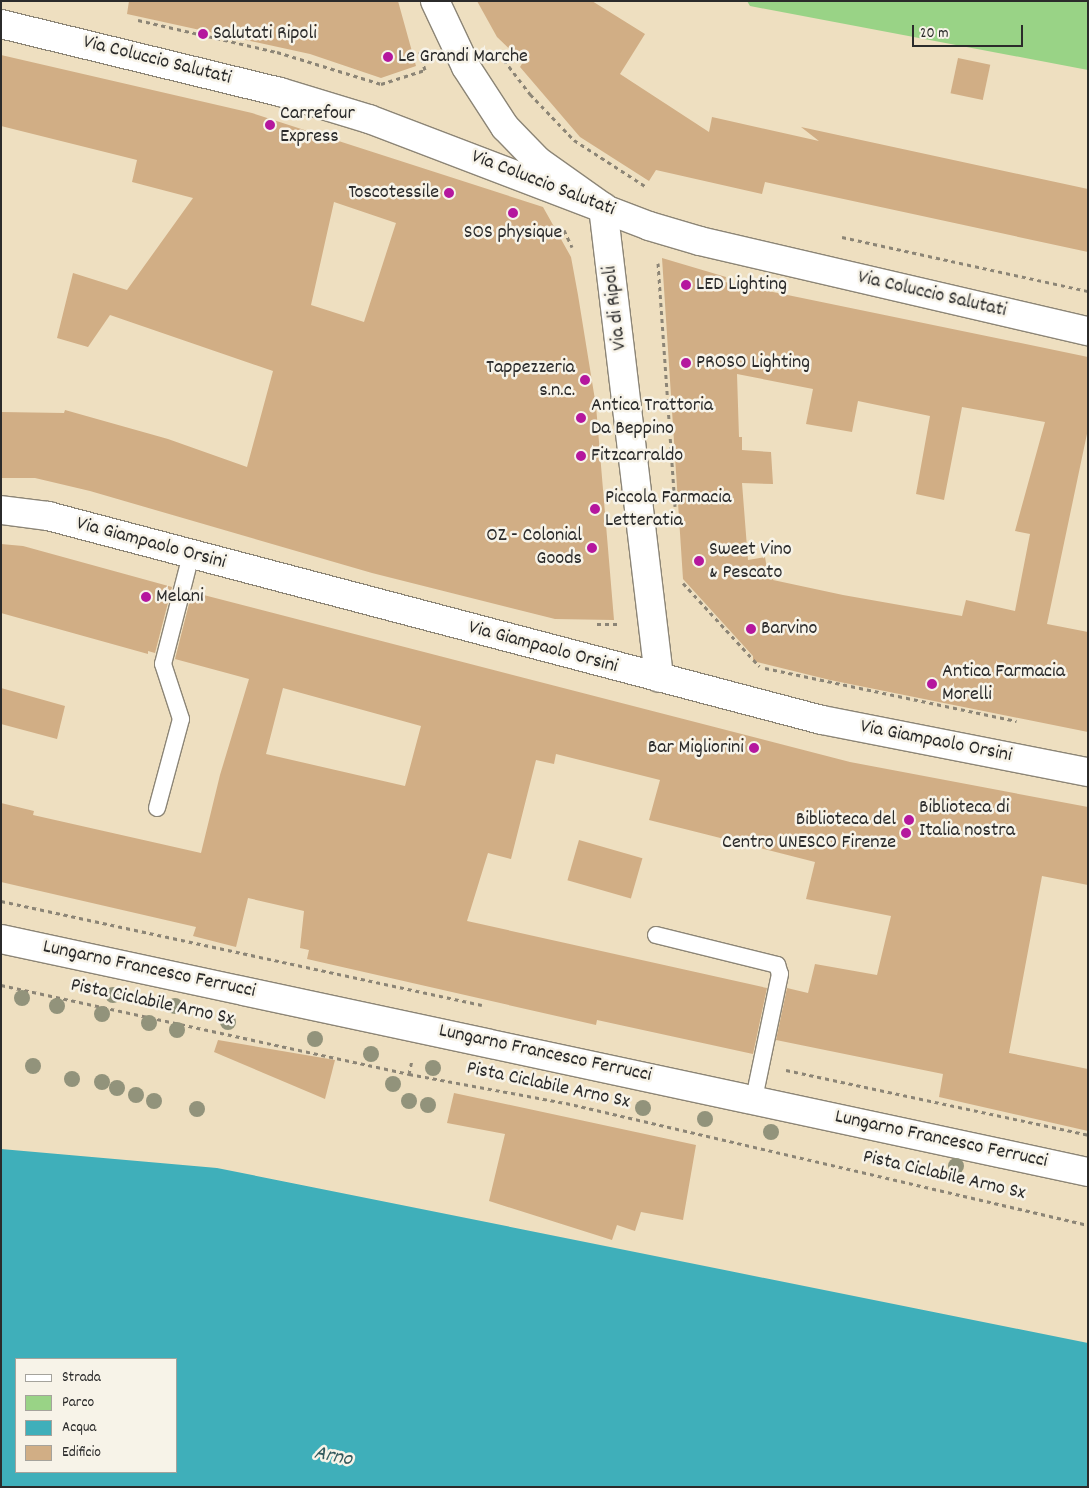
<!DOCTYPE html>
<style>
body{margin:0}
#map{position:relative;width:1089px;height:1488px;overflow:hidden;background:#eedfc0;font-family:Dekko,sans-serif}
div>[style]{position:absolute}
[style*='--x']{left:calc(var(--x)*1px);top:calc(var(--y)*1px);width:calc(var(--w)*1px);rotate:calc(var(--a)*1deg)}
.green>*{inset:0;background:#99d386}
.water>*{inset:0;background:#3fafba}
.building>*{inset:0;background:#d1ae85;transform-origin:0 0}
.path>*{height:3px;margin-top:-1.5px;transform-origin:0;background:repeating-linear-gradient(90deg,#8c8576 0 4px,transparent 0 8px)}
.roads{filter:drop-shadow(1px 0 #8c8576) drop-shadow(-1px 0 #8c8576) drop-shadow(0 1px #8c8576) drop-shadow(0 -1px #8c8576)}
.lane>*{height:16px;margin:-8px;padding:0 8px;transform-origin:8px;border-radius:8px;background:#fff}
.street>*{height:28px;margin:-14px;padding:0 14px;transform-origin:14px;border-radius:14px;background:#fff}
.secondary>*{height:28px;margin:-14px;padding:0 14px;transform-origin:14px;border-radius:14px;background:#fff}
.trees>*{width:16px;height:16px;margin:-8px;border-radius:50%;background:#92937b}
.dots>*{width:14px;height:14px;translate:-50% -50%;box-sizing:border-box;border:2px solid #f7f3e8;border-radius:50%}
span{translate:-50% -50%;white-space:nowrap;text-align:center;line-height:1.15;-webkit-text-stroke:5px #f7f3e8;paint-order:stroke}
.poi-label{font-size:20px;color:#2b2b2b}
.left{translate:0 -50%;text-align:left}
.right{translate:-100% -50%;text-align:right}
.street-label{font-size:20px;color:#2b2b2b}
.water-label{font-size:21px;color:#32595d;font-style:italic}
.frame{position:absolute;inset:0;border:2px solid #2b2b2b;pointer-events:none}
.legend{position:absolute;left:15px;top:1358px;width:162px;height:115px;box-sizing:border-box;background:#f7f3e8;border:1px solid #a5a39c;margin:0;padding:6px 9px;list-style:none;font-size:15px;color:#2b2b2b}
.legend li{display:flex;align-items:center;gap:10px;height:25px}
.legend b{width:25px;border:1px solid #a5a39c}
.scale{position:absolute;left:912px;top:25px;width:111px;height:22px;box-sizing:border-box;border:2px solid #2b2b2b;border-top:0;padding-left:6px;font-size:15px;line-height:18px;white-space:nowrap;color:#2b2b2b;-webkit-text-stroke:4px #f7f3e8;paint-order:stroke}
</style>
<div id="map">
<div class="green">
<div style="clip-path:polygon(747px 1px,1088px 1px,1088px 70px,750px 6px)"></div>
</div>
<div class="water">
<div style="clip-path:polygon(evenodd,1px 1149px,217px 1168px,1088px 1343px,1088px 1487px,1px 1487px,1px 1149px,16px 1359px,176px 1359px,176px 1472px,16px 1472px,16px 1359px)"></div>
</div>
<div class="building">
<div style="clip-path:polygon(129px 1px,398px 1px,416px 66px,381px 78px,310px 54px,127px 14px)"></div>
<div style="clip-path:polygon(477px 1px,592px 1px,645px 34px,620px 74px,709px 132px,712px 117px,819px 141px,801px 127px,1088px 189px,1088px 252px,765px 182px,762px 194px,656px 170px,649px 181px,580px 137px,520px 67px,523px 62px,497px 37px)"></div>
<div style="clip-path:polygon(evenodd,1px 55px,252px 113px,543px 207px,571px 257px,578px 295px,596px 406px,614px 620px,555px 619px,372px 573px,90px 491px,35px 478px,1px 478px,1px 412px,64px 413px,65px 410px,168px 439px,247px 467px,273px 371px,110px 315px,88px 347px,57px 338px,73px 273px,127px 290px,193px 198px,132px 182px,137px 160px,1px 126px,1px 55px,334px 202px,396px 223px,364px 322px,311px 305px,334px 202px)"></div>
<div style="left:958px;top:58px;width:33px;height:36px;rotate:12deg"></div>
<div style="clip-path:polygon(evenodd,662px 258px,726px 277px,725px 282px,1088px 357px,1088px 429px,1047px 624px,1088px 632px,1088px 732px,830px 680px,753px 661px,753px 656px,683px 579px,662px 258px,737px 374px,813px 389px,806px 424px,852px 432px,858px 401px,930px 416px,916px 494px,944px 500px,962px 407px,1045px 422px,1015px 531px,1030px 534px,1015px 611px,966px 600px,962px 616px,843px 595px,773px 580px,775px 569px,767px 569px,765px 557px,748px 560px,742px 483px,773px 484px,771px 452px,742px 450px,742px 437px,739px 437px,737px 374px)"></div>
<div style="clip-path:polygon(1px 544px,23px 546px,172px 587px,155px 653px,148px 651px,148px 654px,1px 613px)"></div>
<div style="clip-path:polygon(evenodd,192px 592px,850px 762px,1088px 807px,1088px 885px,1042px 876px,1009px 1053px,1088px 1069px,1088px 1131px,939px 1097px,943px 1074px,776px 1040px,787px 988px,808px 993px,815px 964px,877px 975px,891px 916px,806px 899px,815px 862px,649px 820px,660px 780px,556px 754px,554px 764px,536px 760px,511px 859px,488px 853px,467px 921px,767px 988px,753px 1054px,597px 1020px,596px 1025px,307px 959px,309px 950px,300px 948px,304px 911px,248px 898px,236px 947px,193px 936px,196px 927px,1px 882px,1px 803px,34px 811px,33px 815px,201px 853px,220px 775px,249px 679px,175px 659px,192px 592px,283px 688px,421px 726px,405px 786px,266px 754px,283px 688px)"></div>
<div style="clip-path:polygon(1px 688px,65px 706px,57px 739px,1px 724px)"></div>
<div style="left:579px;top:840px;width:66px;height:42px;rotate:16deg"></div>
<div style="clip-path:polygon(218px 1040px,335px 1060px,325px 1099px,214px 1052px)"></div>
<div style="clip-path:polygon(454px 1093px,696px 1145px,683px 1220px,641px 1212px,635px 1231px,617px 1225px,612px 1240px,489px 1201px,505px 1134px,447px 1123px)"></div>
</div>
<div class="path">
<div style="--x:138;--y:20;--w:143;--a:13"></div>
<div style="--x:277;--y:52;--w:109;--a:17.1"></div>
<div style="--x:381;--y:84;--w:46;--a:-17.7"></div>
<div style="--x:425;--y:70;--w:19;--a:-106"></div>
<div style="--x:504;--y:60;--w:43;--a:52.6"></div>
<div style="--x:530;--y:94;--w:64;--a:46.3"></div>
<div style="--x:574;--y:140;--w:85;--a:32.9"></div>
<div style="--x:564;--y:230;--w:19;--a:65"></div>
<div style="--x:842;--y:237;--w:252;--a:12.4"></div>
<div style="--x:658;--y:263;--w:244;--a:86"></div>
<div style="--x:683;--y:583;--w:113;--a:47.5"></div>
<div style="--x:597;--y:624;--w:21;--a:0"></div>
<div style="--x:765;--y:668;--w:257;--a:11.9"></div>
<div style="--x:1;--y:901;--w:492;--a:12.2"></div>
<div style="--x:1;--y:985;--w:418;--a:12.3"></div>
<div style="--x:409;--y:1074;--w:160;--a:10.5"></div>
<div style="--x:566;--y:1103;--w:536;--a:13.15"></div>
<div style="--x:786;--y:1070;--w:309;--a:12.1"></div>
<div style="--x:409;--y:1074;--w:14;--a:-78"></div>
</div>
<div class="roads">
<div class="lane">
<div style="--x:157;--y:808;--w:92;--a:-74.9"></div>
<div style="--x:181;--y:719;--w:58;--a:-108.1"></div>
<div style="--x:163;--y:664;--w:113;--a:-75.6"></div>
<div style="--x:656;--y:935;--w:125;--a:13.9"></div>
<div style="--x:777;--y:965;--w:9;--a:72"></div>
<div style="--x:780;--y:974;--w:127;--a:101.8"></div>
</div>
<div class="street">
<div style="--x:435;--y:1;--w:73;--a:64.8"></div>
<div style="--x:466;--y:67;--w:72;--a:57"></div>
<div style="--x:505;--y:127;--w:47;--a:45.9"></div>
<div style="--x:538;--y:161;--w:80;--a:35.3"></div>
<div style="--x:603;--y:207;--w:474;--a:83.2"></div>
<div style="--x:1;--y:24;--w:287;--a:13.7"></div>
<div style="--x:280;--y:92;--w:93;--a:16.9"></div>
<div style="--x:369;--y:119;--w:300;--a:20.9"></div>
<div style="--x:649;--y:226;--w:53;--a:16.4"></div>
<div style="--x:700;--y:241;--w:398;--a:13.1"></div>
</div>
<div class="secondary">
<div style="--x:1;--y:510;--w:47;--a:7.3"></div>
<div style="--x:48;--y:516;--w:800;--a:14.77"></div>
<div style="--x:822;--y:720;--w:271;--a:11.1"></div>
<div style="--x:1;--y:939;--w:1112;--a:12.1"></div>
</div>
</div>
<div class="trees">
<div style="left:113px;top:995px"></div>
<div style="left:22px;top:998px"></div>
<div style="left:57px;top:1006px"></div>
<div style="left:175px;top:1006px"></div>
<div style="left:102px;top:1014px"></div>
<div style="left:228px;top:1022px"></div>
<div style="left:149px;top:1023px"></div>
<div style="left:177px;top:1030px"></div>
<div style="left:315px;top:1039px"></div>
<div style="left:371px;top:1054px"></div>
<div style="left:33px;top:1066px"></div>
<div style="left:433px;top:1068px"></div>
<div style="left:72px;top:1079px"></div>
<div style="left:102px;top:1082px"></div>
<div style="left:393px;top:1084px"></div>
<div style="left:117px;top:1088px"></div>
<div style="left:136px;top:1095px"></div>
<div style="left:154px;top:1101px"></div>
<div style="left:409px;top:1101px"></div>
<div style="left:428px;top:1105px"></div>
<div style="left:643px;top:1108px"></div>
<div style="left:197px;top:1109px"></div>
<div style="left:705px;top:1119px"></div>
<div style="left:771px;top:1132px"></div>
<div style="left:956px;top:1166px"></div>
</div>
<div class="dots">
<div style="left:203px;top:34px;background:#b5179e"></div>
<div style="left:388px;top:57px;background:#b5179e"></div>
<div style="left:270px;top:125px;background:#b5179e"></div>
<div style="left:449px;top:193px;background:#b5179e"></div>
<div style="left:513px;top:213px;background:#b5179e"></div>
<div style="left:686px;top:285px;background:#b5179e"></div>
<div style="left:686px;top:363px;background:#b5179e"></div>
<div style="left:585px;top:380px;background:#b5179e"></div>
<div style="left:581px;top:418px;background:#b5179e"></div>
<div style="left:581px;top:456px;background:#b5179e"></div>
<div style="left:595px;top:509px;background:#b5179e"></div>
<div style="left:592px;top:548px;background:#b5179e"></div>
<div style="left:699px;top:561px;background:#b5179e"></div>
<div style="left:146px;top:597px;background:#b5179e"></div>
<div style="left:751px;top:629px;background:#b5179e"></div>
<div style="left:932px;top:684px;background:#b5179e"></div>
<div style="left:754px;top:748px;background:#b5179e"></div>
<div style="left:909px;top:820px;background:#b5179e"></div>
<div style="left:906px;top:833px;background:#b5179e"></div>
</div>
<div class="poi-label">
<span class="left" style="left:213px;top:34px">Salutati Ripoli</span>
<span class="left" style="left:398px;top:57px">Le Grandi Marche</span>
<span class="left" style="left:280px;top:126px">Carrefour<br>Express</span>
<span class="right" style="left:439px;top:193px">Toscotessile</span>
<span style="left:513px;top:233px">SOS physique</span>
<span class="left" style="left:696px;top:285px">LED Lighting</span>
<span class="left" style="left:696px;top:363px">PROSO Lighting</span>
<span class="right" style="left:575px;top:380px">Tappezzeria<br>s.n.c.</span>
<span class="left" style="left:591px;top:418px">Antica Trattoria<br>Da Beppino</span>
<span class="left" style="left:591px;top:456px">Fitzcarraldo</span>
<span class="left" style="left:605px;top:510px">Piccola Farmacia<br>Letteratia</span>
<span class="right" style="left:582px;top:548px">OZ - Colonial<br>Goods</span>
<span class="left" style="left:709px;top:562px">Sweet Vino<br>&amp; Pescato</span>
<span class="left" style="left:156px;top:597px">Melani</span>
<span class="left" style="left:761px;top:629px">Barvino</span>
<span class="left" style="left:942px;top:684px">Antica Farmacia<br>Morelli</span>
<span class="right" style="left:744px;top:748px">Bar Migliorini</span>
<span class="left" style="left:919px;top:820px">Biblioteca di<br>Italia nostra</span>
<span class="right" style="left:896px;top:832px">Biblioteca del<br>Centro UNESCO Firenze</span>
</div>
<div class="street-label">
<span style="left:157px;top:61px;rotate:14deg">Via Coluccio Salutati</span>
<span style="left:543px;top:184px;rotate:21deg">Via Coluccio Salutati</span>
<span style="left:932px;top:295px;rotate:13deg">Via Coluccio Salutati</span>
<span style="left:616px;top:308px;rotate:-97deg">Via di Ripoli</span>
<span style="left:151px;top:544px;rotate:15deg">Via Giampaolo Orsini</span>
<span style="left:543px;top:648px;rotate:15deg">Via Giampaolo Orsini</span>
<span style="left:936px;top:742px;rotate:11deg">Via Giampaolo Orsini</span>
<span style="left:149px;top:970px;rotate:12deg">Lungarno Francesco Ferrucci</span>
<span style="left:152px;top:1003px;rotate:12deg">Pista Ciclabile Arno Sx</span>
<span style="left:545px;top:1054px;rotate:12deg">Lungarno Francesco Ferrucci</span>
<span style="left:548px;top:1086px;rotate:12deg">Pista Ciclabile Arno Sx</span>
<span style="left:941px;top:1140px;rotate:12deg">Lungarno Francesco Ferrucci</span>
<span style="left:944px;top:1176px;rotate:13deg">Pista Ciclabile Arno Sx</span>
</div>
<div class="water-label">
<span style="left:333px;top:1457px;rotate:11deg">Arno</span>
</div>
<div class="frame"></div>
<ul class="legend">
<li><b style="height:6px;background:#fff"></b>Strada</li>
<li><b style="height:14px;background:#99d386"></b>Parco</li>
<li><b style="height:14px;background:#3fafba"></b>Acqua</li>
<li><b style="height:14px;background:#d1ae85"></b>Edificio</li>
</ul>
<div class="scale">20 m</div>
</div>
